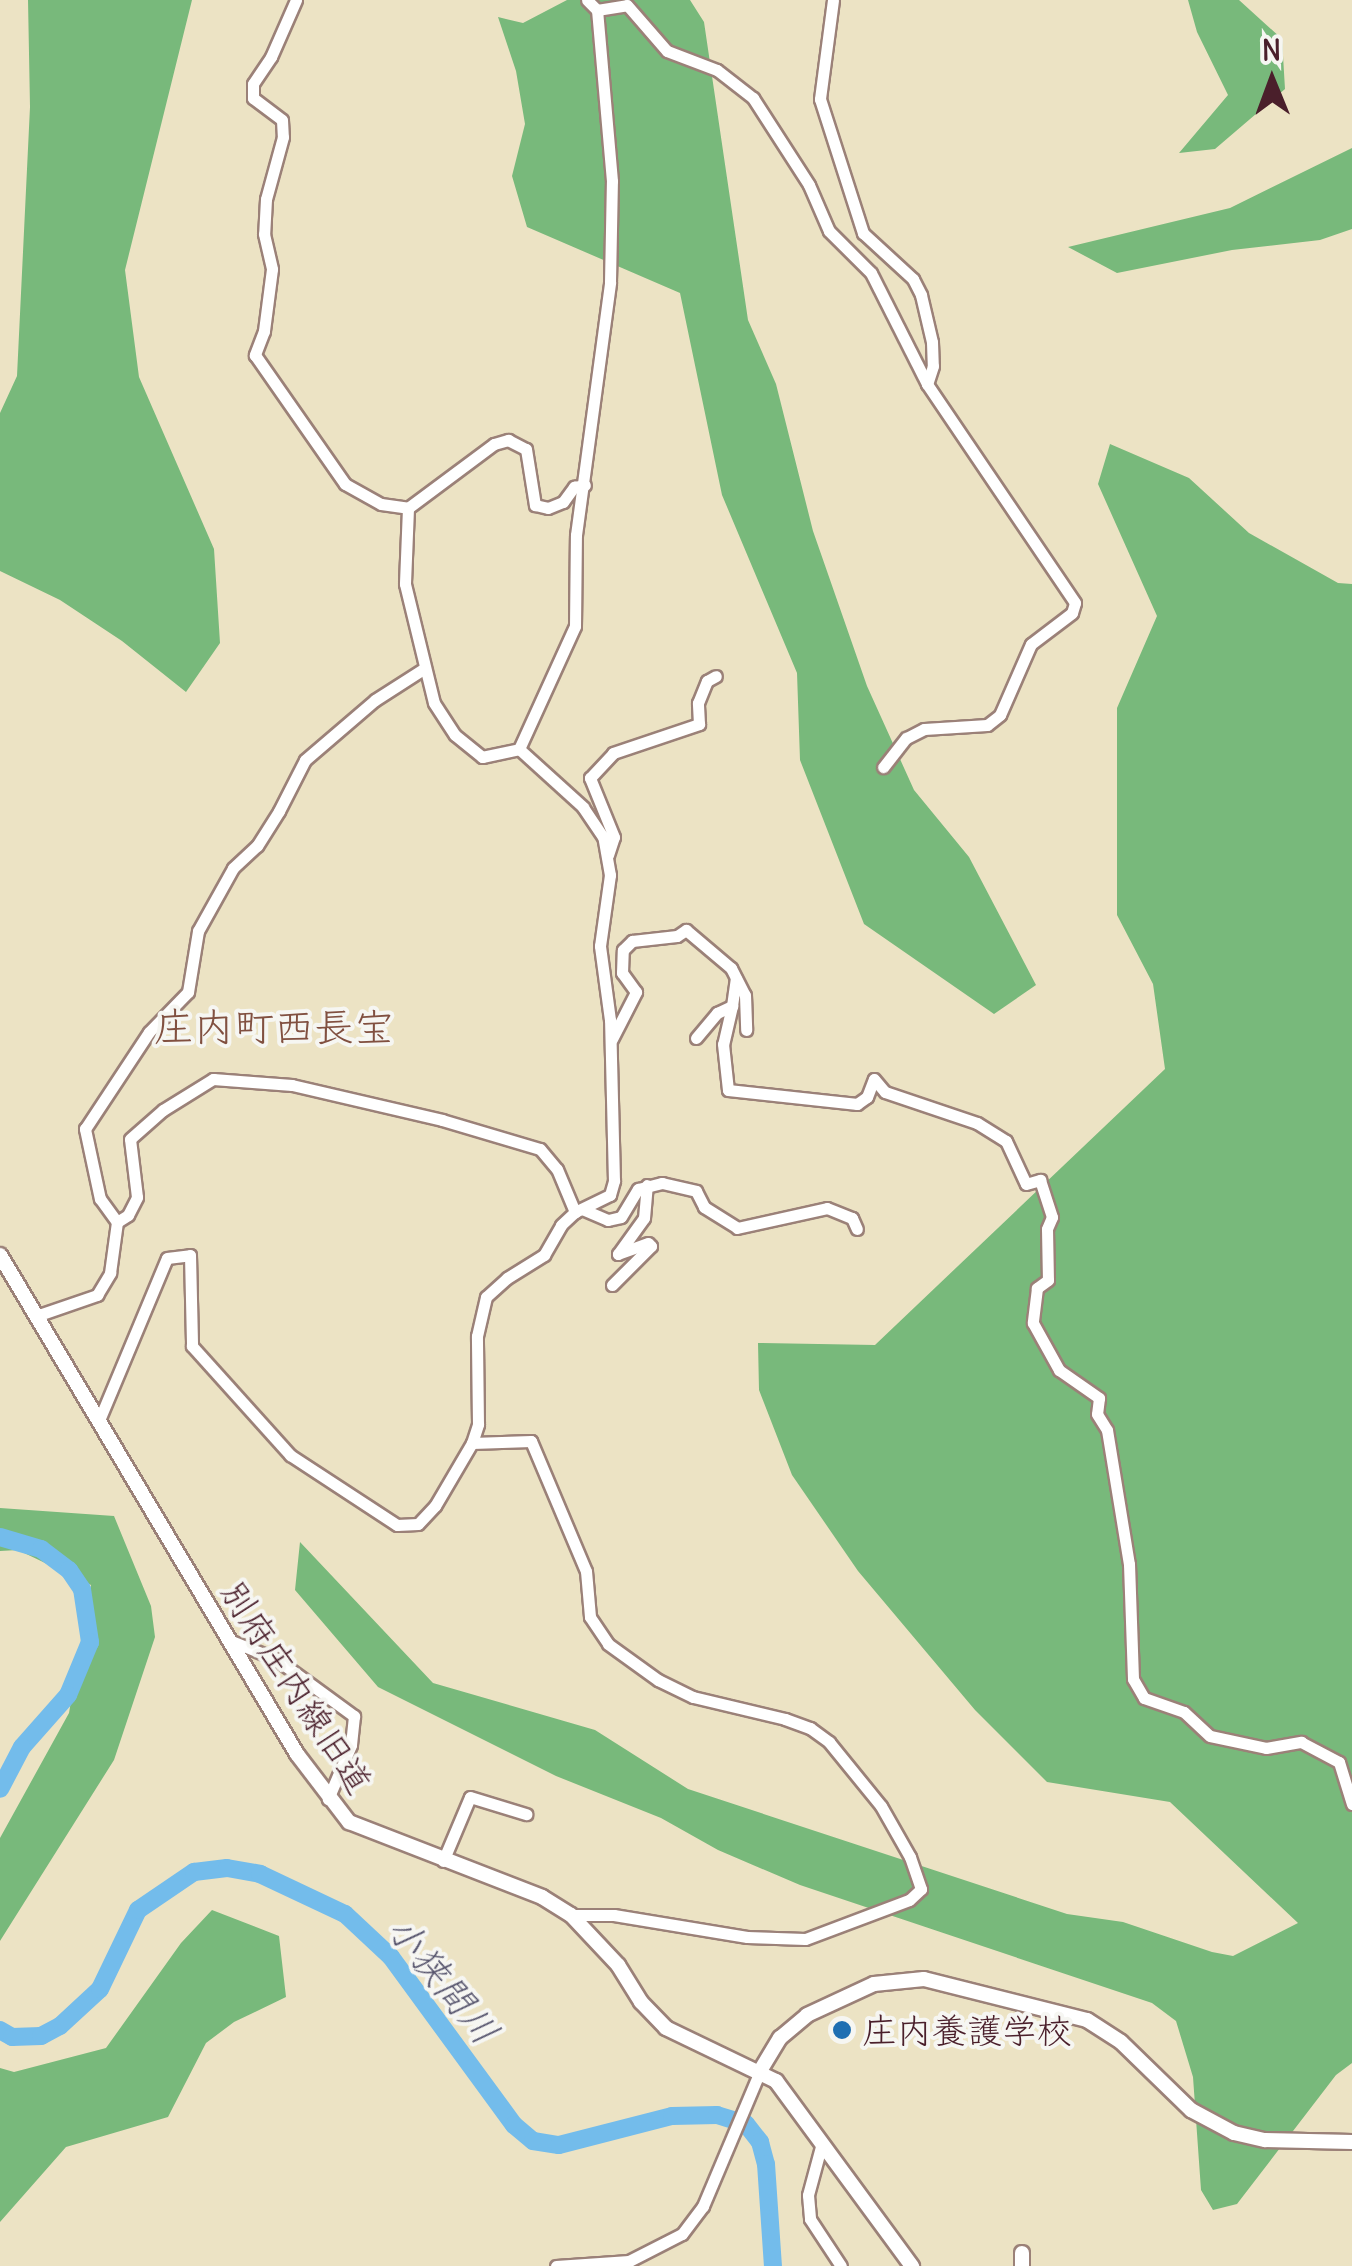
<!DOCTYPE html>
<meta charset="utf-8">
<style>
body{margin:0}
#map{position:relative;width:1352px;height:2266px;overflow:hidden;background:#ece3c4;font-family:Delius,"Klee One",sans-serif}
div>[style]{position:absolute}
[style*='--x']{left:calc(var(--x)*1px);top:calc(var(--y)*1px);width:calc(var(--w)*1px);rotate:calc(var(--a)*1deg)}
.forest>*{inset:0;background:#78b97b}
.river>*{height:18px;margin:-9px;padding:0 9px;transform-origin:9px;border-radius:9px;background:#73bceb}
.roads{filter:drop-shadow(2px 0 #9b8178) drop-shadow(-2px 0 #9b8178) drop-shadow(0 2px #9b8178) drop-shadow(0 -2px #9b8178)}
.minor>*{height:11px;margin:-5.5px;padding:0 5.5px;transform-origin:5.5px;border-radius:5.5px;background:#fff}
.tertiary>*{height:14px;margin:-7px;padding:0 7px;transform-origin:7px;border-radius:7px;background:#fff}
.dots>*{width:28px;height:28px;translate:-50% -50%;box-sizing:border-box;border:5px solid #f6f6f2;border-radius:50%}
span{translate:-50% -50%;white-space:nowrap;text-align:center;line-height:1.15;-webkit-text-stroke:8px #f6f6f2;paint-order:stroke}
.street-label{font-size:35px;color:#4a1f2b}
.poi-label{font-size:35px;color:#4a1f2b}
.left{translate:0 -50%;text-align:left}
.water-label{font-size:38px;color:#58566e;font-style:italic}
.quarter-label{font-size:40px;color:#815040}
.north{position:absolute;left:1222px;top:30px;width:100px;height:100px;-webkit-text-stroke:8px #f6f6f2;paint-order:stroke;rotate:359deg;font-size:28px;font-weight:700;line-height:40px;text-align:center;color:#4a1f2b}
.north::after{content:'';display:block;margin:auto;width:35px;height:45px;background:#4a1f2b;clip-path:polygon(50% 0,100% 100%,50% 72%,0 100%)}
</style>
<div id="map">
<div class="forest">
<div style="clip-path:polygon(28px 0,192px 0,125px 270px,139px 377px,214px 549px,220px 643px,186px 692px,122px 641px,60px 600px,0 571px,0 413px,17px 376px,30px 107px)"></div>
<div style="clip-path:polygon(567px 0,690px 0,704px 22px,748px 320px,776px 384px,813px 531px,867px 686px,914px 790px,969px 857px,1036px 985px,994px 1014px,864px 924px,800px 760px,797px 673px,722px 495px,680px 293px,527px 227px,512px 176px,525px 124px,516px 71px,498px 17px,523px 23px)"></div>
<div style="clip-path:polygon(1188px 0,1239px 0,1282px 39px,1285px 89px,1215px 149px,1179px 153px,1228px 95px,1197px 32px)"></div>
<div style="clip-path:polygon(1352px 148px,1352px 229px,1320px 240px,1232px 250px,1117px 273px,1068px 247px,1230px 208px)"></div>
<div style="clip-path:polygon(1110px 444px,1189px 478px,1249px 533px,1338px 583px,1352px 584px,1352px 2063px,1336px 2075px,1237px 2204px,1213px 2210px,1201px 2190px,1193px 2077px,1176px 2021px,1152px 2003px,800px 1885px,718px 1850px,661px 1818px,556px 1776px,378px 1687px,295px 1590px,300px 1542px,433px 1683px,595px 1730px,688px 1789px,1067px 1914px,1123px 1922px,1212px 1952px,1233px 1956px,1298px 1923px,1170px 1802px,1047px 1782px,975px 1710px,858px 1571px,792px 1475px,759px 1390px,758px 1343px,875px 1345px,1165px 1069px,1153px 984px,1117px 915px,1117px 708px,1157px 616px,1098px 484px)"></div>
<div style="clip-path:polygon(0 1508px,114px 1516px,151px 1606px,155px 1637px,114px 1760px,0 1941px,0 1838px,69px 1713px,91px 1585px,18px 1550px,0 1551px)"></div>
<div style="clip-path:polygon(212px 1910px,279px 1936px,286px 1997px,234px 2022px,206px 2043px,168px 2117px,66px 2147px,0 2222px,0 2068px,14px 2072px,106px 2048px,181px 1943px)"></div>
</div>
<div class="river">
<div style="--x:0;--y:1537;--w:43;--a:16.3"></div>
<div style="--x:41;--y:1549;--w:35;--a:37"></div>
<div style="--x:69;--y:1570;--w:23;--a:56"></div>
<div style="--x:82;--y:1589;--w:54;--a:81.4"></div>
<div style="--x:90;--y:1642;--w:57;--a:112.5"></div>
<div style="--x:68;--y:1695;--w:69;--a:131.5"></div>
<div style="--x:22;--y:1747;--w:47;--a:117.6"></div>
<div style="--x:0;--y:2030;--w:14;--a:30"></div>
<div style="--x:12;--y:2037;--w:29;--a:-2"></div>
<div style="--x:41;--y:2036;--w:21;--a:-28"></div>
<div style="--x:60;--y:2026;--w:54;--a:-42.8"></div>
<div style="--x:100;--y:1989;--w:88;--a:-64.3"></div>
<div style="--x:138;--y:1910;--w:68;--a:-34.2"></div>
<div style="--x:194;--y:1872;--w:33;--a:-7"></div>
<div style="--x:227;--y:1868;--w:34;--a:10"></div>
<div style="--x:260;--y:1874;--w:94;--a:25.2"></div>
<div style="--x:345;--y:1914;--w:63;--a:43.1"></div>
<div style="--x:391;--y:1957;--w:208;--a:53.8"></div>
<div style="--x:514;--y:2125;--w:25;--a:40"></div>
<div style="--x:533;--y:2141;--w:26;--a:9"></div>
<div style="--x:559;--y:2145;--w:117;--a:-14.4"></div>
<div style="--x:672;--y:2116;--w:45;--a:-1.3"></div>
<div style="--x:717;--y:2115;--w:30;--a:17"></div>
<div style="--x:746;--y:2124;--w:23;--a:52"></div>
<div style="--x:760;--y:2142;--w:23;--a:75"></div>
<div style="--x:766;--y:2164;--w:102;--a:86.1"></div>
</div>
<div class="roads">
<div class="minor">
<div style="--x:296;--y:0;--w:62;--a:113.7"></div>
<div style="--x:271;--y:57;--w:32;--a:124"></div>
<div style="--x:253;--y:84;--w:14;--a:90"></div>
<div style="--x:253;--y:98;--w:36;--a:37"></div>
<div style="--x:282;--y:120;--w:17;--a:87"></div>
<div style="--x:283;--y:137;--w:64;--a:105.3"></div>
<div style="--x:266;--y:199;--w:35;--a:93"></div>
<div style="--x:264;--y:234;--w:36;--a:77"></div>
<div style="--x:272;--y:269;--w:63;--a:97.4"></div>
<div style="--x:264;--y:331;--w:26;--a:111"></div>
<div style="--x:255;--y:355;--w:157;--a:55.1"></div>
<div style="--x:345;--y:484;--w:41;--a:29.1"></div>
<div style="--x:381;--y:504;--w:27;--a:8"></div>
<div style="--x:408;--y:508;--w:107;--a:-36.7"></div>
<div style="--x:494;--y:444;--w:15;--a:-16"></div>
<div style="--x:508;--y:440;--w:20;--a:27"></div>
<div style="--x:526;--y:449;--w:57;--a:80.9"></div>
<div style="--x:535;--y:505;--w:13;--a:13"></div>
<div style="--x:548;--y:508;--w:16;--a:-22"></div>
<div style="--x:563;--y:502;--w:19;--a:-54"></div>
<div style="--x:574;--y:487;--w:11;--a:-10"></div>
<div style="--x:833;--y:0;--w:100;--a:97.5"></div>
<div style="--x:820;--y:99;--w:141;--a:72.2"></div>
<div style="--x:863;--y:233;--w:68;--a:42.6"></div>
<div style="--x:913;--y:279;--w:18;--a:63"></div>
<div style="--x:921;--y:295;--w:48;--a:76.8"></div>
<div style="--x:932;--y:342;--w:24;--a:88"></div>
<div style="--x:933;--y:366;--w:19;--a:108"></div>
<div style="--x:597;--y:10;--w:30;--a:-9"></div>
<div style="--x:627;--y:5;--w:61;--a:49"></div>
<div style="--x:667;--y:51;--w:53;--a:20.8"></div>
<div style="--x:717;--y:70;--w:46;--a:37.9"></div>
<div style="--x:753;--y:98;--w:103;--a:57.2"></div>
<div style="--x:809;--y:185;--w:50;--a:66.5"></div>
<div style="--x:829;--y:231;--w:59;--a:45"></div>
<div style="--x:871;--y:273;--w:124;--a:63.2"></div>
<div style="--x:927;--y:384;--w:264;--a:55.9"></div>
<div style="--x:1075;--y:603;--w:10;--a:107"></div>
<div style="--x:1072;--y:613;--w:51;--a:142.9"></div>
<div style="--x:1031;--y:644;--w:77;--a:113.6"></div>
<div style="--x:1000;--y:715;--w:16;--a:142"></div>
<div style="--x:987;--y:725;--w:63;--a:176.4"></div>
<div style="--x:924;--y:729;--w:20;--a:153"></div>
<div style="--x:906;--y:738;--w:37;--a:128"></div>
<div style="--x:408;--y:508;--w:76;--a:92.3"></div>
<div style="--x:405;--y:584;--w:122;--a:76.3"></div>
<div style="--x:434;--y:703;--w:38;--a:57"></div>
<div style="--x:455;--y:735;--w:35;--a:39"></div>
<div style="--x:482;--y:757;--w:38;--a:-12"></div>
<div style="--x:519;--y:749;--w:135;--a:-65.5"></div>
<div style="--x:575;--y:626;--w:91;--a:-89.4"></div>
<div style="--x:576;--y:535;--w:255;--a:-82.3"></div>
<div style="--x:610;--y:282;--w:101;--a:-88.9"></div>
<div style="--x:612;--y:181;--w:172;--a:-95"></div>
<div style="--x:597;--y:10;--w:14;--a:-135"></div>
<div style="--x:608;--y:855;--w:19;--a:-72"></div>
<div style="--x:614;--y:837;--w:64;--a:-112.1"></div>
<div style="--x:590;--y:778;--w:34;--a:-47"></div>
<div style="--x:613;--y:753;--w:91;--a:-18.6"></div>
<div style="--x:699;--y:724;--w:21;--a:-93"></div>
<div style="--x:698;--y:703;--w:24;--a:-68"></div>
<div style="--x:707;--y:681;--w:10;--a:-29"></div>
<div style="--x:732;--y:1006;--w:39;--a:103"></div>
<div style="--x:723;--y:1044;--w:46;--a:83.8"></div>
<div style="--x:728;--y:1090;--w:130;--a:6.2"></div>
<div style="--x:857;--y:1104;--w:12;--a:-35"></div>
<div style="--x:867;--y:1097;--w:19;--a:-69"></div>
<div style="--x:874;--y:1079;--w:17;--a:50"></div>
<div style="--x:885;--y:1092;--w:97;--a:18.6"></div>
<div style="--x:977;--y:1123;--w:34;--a:32"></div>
<div style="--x:1006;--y:1141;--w:47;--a:65.1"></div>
<div style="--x:1026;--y:1184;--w:15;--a:-16"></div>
<div style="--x:1040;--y:1180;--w:39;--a:72"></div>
<div style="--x:1052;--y:1217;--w:13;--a:113"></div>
<div style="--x:1047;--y:1229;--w:51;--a:88.9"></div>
<div style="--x:1048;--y:1280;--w:14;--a:144"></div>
<div style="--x:1037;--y:1288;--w:35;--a:97"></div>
<div style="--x:1033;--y:1323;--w:54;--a:61"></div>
<div style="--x:1059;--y:1370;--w:49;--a:35"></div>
<div style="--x:1099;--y:1398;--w:16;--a:97"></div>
<div style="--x:1097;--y:1414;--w:19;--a:58"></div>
<div style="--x:1107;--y:1430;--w:136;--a:80.7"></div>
<div style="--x:1129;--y:1564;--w:115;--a:88"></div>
<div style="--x:1133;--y:1679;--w:22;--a:60"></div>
<div style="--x:1144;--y:1698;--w:42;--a:19.3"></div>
<div style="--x:1184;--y:1712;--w:35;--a:43"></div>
<div style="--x:1210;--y:1736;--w:57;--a:12.1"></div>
<div style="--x:1266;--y:1748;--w:36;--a:-10"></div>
<div style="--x:1301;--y:1742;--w:43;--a:27.8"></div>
<div style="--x:1339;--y:1762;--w:44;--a:72.8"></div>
<div style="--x:696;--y:1038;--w:33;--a:-50"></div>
<div style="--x:717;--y:1013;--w:17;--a:-25"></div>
<div style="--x:732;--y:1006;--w:28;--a:-82"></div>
<div style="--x:612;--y:1039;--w:53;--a:-62.9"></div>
<div style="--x:636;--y:992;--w:24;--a:-126"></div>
<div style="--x:622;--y:973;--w:23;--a:-88"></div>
<div style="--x:623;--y:950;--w:13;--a:-45"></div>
<div style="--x:632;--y:941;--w:45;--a:-6.3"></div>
<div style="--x:677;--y:936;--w:11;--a:-34"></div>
<div style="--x:686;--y:930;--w:59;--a:40.2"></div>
<div style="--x:731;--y:968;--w:30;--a:63"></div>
<div style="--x:745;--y:995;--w:35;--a:88"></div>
<div style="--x:582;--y:1209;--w:28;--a:23"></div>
<div style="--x:608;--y:1220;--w:13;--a:-13"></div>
<div style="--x:621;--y:1217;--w:33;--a:-59"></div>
<div style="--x:638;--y:1189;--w:25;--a:-14"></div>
<div style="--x:662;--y:1183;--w:35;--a:13"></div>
<div style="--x:696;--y:1191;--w:18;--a:63"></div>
<div style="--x:704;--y:1207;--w:39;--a:32"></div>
<div style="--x:737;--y:1228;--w:92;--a:-12.5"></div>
<div style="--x:827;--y:1208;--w:27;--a:22"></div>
<div style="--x:852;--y:1218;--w:12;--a:66"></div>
<div style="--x:117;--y:1222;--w:29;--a:-126"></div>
<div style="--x:100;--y:1199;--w:72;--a:-102.1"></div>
<div style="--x:85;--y:1129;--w:116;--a:-56.6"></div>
<div style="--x:149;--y:1032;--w:56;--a:-45.7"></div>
<div style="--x:188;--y:992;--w:62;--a:-80.7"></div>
<div style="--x:198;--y:931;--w:72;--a:-60.9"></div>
<div style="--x:233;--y:868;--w:33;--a:-43"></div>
<div style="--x:257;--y:846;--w:41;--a:-57.8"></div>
<div style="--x:279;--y:811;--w:57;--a:-63"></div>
<div style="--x:305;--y:760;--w:92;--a:-40.6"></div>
<div style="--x:375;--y:700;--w:59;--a:-32.6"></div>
<div style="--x:612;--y:1285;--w:55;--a:-45"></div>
<div style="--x:651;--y:1246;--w:4;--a:-135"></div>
<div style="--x:648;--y:1243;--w:32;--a:160"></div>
<div style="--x:618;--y:1254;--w:44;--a:-54.2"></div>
<div style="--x:644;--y:1218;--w:33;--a:-85"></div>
<div style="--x:36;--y:1316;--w:65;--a:-19"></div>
<div style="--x:97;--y:1295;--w:26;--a:-59"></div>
<div style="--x:110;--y:1273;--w:51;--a:-82.2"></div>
<div style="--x:117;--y:1222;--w:13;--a:-32"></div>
<div style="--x:128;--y:1215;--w:20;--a:-63"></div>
<div style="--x:137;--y:1197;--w:58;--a:-96.9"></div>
<div style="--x:130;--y:1139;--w:44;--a:-41.3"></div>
<div style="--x:163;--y:1110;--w:59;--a:-31.8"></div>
<div style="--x:213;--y:1079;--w:79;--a:4.3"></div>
<div style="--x:292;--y:1085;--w:154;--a:13.1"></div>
<div style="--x:442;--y:1120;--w:102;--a:16.5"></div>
<div style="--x:540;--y:1149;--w:26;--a:50"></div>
<div style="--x:557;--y:1169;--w:47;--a:67.3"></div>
<div style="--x:100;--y:1418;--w:173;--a:-67.3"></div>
<div style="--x:167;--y:1258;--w:23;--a:-7"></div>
<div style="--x:190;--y:1255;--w:91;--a:88.7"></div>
<div style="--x:192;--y:1346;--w:147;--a:48"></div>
<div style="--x:290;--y:1455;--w:128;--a:33.2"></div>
<div style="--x:397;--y:1525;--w:21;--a:-3"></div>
<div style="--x:418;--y:1524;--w:25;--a:-47"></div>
<div style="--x:435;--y:1506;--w:73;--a:-59.6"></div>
<div style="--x:472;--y:1443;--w:20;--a:-72"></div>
<div style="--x:478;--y:1424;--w:88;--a:-90.7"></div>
<div style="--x:477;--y:1336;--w:40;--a:-77"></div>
<div style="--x:486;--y:1297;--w:28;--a:-42"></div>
<div style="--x:507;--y:1278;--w:44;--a:-31.9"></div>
<div style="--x:544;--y:1255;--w:34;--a:-60"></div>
<div style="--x:561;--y:1225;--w:19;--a:-43"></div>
<div style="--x:575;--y:1212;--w:39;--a:-26"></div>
<div style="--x:610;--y:1195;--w:15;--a:-74"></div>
<div style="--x:614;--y:1181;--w:161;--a:-91.4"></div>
<div style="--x:610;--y:1020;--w:75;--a:-97.7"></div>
<div style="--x:600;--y:946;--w:72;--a:-82"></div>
<div style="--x:610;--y:875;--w:39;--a:-100"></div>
<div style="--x:603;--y:837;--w:36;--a:-124"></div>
<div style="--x:583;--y:807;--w:86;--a:-137.8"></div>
<div style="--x:472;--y:1443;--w:59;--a:-1.9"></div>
<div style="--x:531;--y:1441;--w:141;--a:67.1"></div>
<div style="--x:586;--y:1571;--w:46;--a:85"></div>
<div style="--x:590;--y:1617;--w:32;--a:56"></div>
<div style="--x:608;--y:1644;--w:62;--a:35.8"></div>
<div style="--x:658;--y:1680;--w:39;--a:26"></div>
<div style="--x:693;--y:1697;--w:95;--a:13.4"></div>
<div style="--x:785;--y:1719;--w:27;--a:20"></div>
<div style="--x:810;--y:1728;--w:24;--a:36"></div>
<div style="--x:829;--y:1742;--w:82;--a:50.9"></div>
<div style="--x:881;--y:1806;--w:59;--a:60.4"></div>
<div style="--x:910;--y:1857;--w:34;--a:71"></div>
<div style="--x:921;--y:1889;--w:16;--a:137"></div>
<div style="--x:909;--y:1900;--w:111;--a:159.4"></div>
<div style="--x:805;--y:1939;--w:58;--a:-178"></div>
<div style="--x:747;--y:1937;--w:135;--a:-170.6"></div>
<div style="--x:614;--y:1915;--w:43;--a:180"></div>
<div style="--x:229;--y:1640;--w:51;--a:22"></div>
<div style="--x:276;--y:1659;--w:97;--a:36.2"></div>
<div style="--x:354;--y:1716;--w:29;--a:96"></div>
<div style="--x:351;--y:1745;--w:59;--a:113.1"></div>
<div style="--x:443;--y:1861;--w:69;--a:-67.1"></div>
<div style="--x:470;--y:1797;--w:59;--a:16.9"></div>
<div style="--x:822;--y:2143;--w:54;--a:105.1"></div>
<div style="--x:808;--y:2195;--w:24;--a:85"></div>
<div style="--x:810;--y:2219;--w:56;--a:56.6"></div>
<div style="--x:556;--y:2266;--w:73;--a:-3.9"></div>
<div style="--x:629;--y:2261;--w:59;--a:-27"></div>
<div style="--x:682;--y:2234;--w:35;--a:-53"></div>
<div style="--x:703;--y:2206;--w:147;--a:-67.1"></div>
</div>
<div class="tertiary">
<div style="--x:0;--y:1255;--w:581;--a:59.24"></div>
<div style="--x:297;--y:1754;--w:86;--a:52.6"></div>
<div style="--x:349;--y:1822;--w:207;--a:21.2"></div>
<div style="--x:542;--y:1897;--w:34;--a:32"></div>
<div style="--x:571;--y:1915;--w:69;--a:46.8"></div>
<div style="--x:618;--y:1965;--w:44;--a:58.1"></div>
<div style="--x:641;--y:2002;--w:36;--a:46"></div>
<div style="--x:666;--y:2028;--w:122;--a:25.7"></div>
<div style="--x:776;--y:2081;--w:230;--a:53.7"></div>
<div style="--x:760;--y:2071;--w:39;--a:-59"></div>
<div style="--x:780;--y:2038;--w:35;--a:-40"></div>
<div style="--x:807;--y:2015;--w:74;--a:-24.8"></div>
<div style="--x:874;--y:1984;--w:50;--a:-5.7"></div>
<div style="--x:924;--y:1979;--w:168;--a:14.1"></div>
<div style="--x:1087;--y:2020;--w:40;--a:32.9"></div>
<div style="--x:1121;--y:2042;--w:98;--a:44.2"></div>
<div style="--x:1191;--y:2110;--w:49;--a:28.1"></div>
<div style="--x:1234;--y:2133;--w:32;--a:13"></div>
<div style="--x:1265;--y:2140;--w:87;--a:1.3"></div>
<div style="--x:1022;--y:2253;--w:13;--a:90"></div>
</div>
</div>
<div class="dots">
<div style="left:842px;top:2030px;background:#1f6fb2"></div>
</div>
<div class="street-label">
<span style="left:297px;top:1687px;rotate:57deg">別府庄内線旧道</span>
</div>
<div class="poi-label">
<span class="left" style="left:862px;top:2030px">庄内養護学校</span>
</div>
<div class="water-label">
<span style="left:443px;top:1980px;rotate:51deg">小狭間川</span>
</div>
<div class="quarter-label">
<span style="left:274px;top:1027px">庄内町西長宝</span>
</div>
<div class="north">N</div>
</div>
